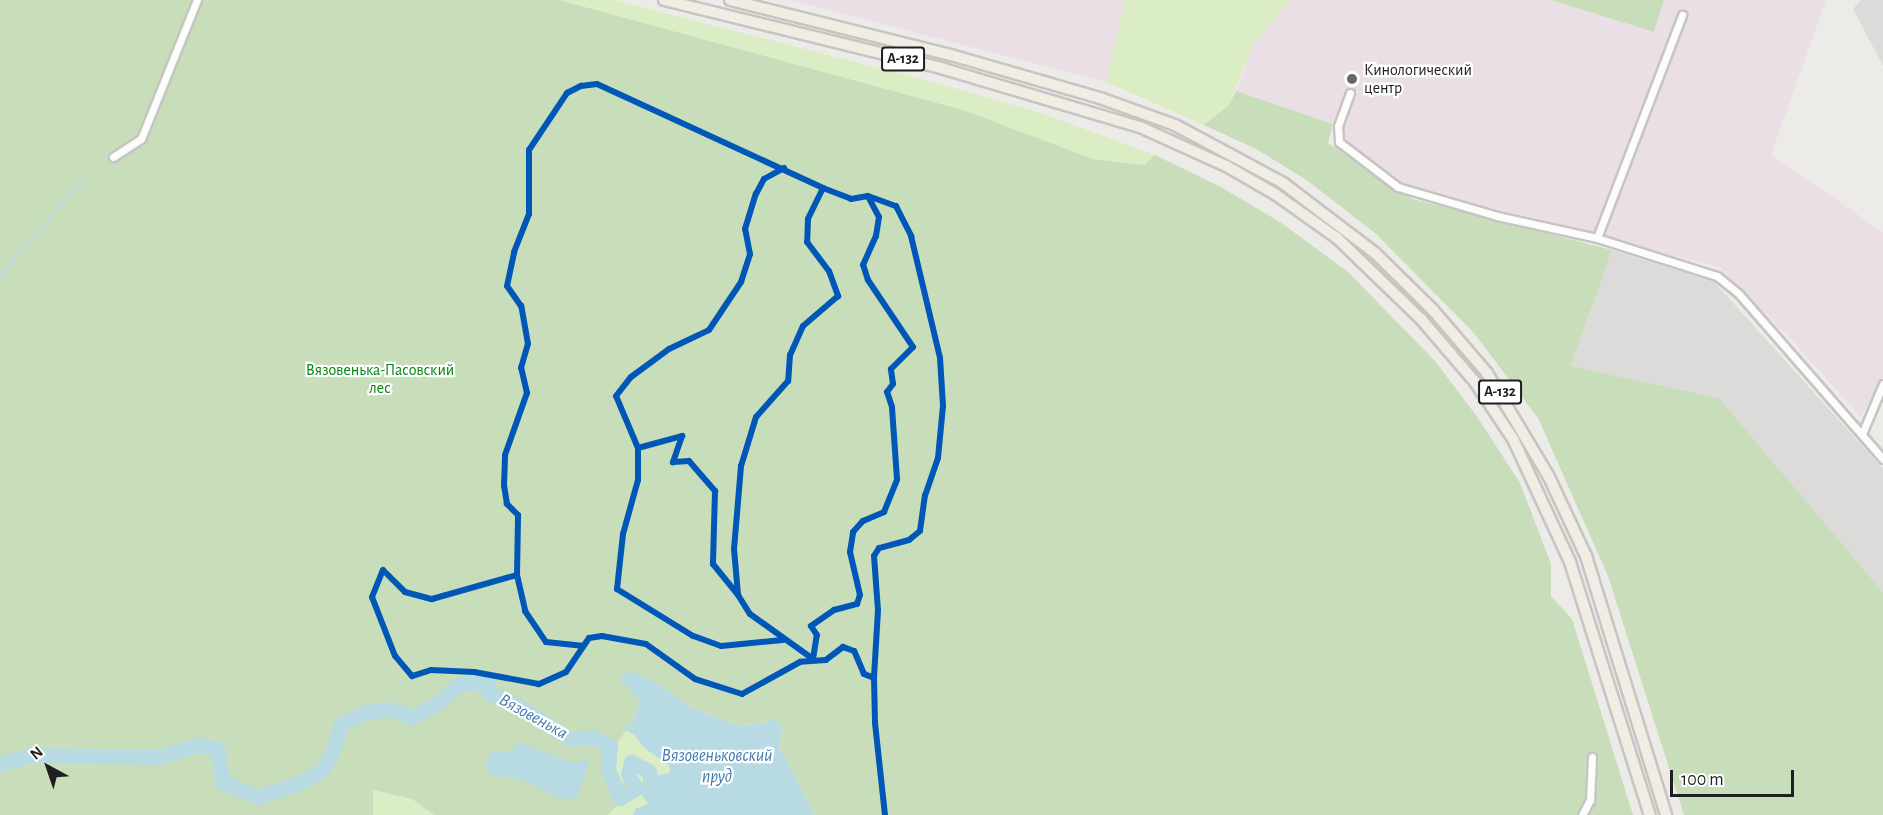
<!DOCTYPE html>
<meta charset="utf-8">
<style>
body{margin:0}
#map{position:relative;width:1883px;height:815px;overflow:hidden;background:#edebe7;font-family:"Alegreya Sans",sans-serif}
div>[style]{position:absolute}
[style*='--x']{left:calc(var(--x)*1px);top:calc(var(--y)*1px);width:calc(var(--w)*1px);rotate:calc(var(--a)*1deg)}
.residential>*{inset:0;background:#dcdbd9}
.industrial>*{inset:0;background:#ebdfe6}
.grass>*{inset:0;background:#daedc4}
.forest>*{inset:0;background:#c8ddba}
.water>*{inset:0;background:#b8dbe3}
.stream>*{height:2px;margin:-1px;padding:0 1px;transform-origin:1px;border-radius:1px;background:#b8dbe3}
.river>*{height:15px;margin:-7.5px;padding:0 7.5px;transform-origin:7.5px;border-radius:7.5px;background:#b8dbe3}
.roads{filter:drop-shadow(2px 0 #c6c5c3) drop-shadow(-2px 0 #c6c5c3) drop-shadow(0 2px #c6c5c3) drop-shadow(0 -2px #c6c5c3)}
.street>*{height:7px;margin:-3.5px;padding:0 3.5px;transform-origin:3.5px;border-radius:3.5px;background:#fcfcfb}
.primary>*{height:10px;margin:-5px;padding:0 5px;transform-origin:5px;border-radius:5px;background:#f1ece4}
.cycleway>*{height:6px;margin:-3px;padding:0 3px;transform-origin:3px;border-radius:3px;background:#0057b8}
.dots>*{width:16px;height:16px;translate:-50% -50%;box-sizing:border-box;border:3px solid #fff;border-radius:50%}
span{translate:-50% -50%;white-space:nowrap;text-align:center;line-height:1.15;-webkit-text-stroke:4.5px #fff;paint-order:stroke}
.shield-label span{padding:2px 4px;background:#fff;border:2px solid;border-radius:4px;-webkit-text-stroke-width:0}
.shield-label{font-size:15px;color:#1f1f1f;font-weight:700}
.poi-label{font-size:16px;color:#1f1f1f}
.left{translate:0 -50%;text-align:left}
.park-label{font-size:16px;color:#04850d}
.water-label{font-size:18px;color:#417aad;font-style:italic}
.north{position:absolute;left:18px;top:737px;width:60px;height:60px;-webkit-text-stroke:4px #fff;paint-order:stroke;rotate:320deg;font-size:16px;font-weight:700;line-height:24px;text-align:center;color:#1f1f1f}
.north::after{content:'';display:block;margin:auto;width:21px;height:27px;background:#1f1f1f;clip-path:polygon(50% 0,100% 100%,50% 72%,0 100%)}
.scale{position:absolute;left:1670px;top:770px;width:124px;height:27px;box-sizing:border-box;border:3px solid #1f1f1f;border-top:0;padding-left:8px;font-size:18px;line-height:21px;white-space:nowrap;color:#1f1f1f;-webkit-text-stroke:4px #fff;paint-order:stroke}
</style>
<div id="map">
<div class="residential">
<div style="clip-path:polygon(1861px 0,1883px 0,1883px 66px,1853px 9px)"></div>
<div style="clip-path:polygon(1612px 250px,1714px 282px,1883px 469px,1883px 592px,1719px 398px,1571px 366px)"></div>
</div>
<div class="industrial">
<div style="clip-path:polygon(790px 0,1125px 0,1106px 82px)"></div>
<div style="clip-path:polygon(1290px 0,1551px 0,1654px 32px,1664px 0,1826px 0,1771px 155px,1883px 232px,1883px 377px,1861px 417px,1790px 338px,1719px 267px,1415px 190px,1352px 145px,1333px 124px,1236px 91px,1253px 45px)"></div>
</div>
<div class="grass">
<div style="clip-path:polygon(559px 0,614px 0,922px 79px,1041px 113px,1155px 155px,1144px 165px,1093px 159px,963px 110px)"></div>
<div style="clip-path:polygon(1125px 0,1290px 0,1253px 45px,1228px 106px,1204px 125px,1106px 82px)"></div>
<div style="clip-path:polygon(624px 729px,635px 735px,644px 748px,669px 765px,670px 773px,648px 804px,635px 809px,633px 815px,607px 815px,620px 803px,610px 753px)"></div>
<div style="clip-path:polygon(372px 790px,412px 799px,434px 815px,373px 815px)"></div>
</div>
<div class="forest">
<div style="clip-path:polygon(0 0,559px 0,963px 110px,1093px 159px,1144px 165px,1155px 155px,1219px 186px,1280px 222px,1348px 272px,1435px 361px,1478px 418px,1520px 483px,1551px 564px,1551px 596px,1572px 619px,1633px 815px,815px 815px,779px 747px,782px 728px,778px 722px,772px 718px,765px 724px,735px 725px,688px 706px,661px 685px,640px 701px,632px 722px,610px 753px,616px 776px,628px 787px,620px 803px,607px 815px,434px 815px,412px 799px,373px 790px,373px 815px,0 815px)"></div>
<div style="clip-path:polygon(1551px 0,1664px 0,1654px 32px)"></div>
<div style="clip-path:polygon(1236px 91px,1333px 124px,1328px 143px,1412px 199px,1612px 250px,1571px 366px,1719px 398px,1883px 592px,1883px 815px,1684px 815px,1608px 576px,1538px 418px,1474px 333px,1376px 234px,1308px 181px,1256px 149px,1204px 125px,1228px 106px)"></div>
</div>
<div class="water">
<div style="clip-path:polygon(637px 673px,661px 685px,688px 706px,735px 725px,765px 724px,772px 717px,778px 722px,782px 728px,779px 747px,815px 815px,633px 815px,635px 809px,648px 804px,642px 795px,643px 778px,670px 773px,669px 765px,644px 748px,635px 735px,624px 729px,632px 722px,640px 701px,620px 679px,622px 674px)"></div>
<div style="clip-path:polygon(520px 742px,570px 762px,590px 760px,577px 798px,559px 799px,526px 781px,489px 774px,485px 767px,492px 752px,511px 752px)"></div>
</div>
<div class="stream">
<div style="--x:0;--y:276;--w:128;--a:-49.4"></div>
</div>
<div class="river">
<div style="--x:0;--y:764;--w:30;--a:-17"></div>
<div style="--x:29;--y:755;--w:130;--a:0.9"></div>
<div style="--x:159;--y:757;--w:39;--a:-18"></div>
<div style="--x:196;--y:745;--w:21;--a:8"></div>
<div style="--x:217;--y:748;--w:35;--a:80"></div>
<div style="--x:223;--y:782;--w:38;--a:23"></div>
<div style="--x:258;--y:797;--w:43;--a:-18.9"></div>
<div style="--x:299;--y:783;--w:28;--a:-30"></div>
<div style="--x:323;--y:769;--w:26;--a:-62"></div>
<div style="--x:335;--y:746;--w:22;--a:-77"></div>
<div style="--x:340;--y:725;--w:29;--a:-27"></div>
<div style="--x:366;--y:712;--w:24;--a:-7"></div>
<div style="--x:390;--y:709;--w:22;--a:21"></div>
<div style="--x:411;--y:717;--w:27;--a:-27"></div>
<div style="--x:435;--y:705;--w:32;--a:-41"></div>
<div style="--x:459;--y:684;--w:29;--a:-4"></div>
<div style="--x:488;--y:682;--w:11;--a:90"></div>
<div style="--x:488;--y:693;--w:28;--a:21"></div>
<div style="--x:514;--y:703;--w:67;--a:32.7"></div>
<div style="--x:570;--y:739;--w:23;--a:-5"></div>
<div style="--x:593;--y:737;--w:19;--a:28"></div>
<div style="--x:610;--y:746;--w:23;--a:95"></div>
<div style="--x:608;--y:769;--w:31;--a:68"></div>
<div style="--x:620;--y:798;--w:19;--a:-32"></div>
<div style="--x:636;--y:788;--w:16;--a:-120"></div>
<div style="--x:628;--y:774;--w:12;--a:-76"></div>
<div style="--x:631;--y:762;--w:20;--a:27"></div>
<div style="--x:649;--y:771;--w:23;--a:83"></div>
</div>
<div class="roads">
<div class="street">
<div style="--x:1350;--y:93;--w:35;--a:110"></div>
<div style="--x:1338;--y:126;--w:16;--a:86"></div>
<div style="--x:1339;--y:142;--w:74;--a:37.3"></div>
<div style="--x:1398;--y:187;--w:103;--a:16.3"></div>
<div style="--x:1497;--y:216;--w:102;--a:12.4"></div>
<div style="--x:1597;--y:238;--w:126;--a:17.6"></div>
<div style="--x:1717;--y:276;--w:28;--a:39"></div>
<div style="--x:1739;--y:294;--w:219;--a:48.9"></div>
<div style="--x:113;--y:157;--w:33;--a:-33"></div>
<div style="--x:141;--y:139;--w:150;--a:-68.1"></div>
<div style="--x:1597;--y:238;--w:239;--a:-69.1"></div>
<div style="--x:1862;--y:434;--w:54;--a:-67.2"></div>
<div style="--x:1582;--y:815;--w:17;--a:-62"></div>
<div style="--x:1590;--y:800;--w:43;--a:-87.3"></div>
</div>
<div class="primary">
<div style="--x:664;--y:0;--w:288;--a:13.8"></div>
<div style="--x:944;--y:69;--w:204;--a:16.5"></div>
<div style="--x:1140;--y:127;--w:97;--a:24.4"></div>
<div style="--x:1228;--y:167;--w:54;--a:29.9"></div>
<div style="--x:1275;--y:194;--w:76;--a:35.4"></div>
<div style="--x:1337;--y:238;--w:117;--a:44"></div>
<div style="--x:1421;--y:319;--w:83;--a:49.4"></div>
<div style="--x:1475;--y:382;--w:69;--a:56.3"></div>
<div style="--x:1513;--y:439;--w:136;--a:65.1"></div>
<div style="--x:1570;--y:562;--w:265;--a:72.5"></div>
<div style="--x:730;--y:0;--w:228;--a:14"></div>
<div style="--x:951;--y:55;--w:155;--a:16.1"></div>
<div style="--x:1100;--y:98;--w:80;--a:19.8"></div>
<div style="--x:1175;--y:125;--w:123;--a:28.2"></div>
<div style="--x:1283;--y:183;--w:116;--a:37.3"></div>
<div style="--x:1375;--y:253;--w:80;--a:44.5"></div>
<div style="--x:1432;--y:309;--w:84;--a:49.3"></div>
<div style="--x:1487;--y:373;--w:121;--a:59.2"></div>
<div style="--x:1549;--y:477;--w:87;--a:64.9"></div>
<div style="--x:1586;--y:556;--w:271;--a:72.8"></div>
</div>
</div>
<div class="cycleway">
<div style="--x:597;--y:84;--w:249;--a:24.7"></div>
<div style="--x:823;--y:188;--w:30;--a:21"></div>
<div style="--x:851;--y:199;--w:17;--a:-10"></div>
<div style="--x:868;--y:196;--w:30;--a:20"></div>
<div style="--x:896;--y:206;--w:34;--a:63"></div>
<div style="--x:911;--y:236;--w:125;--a:76.6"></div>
<div style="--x:940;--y:358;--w:48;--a:86.4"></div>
<div style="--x:943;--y:406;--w:52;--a:95.5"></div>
<div style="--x:938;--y:458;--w:39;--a:109"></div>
<div style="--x:925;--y:495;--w:36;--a:98"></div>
<div style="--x:920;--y:531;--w:14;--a:141"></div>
<div style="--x:909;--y:540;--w:31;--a:165"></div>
<div style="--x:879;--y:548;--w:9;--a:122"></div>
<div style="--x:874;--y:556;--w:54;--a:85.8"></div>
<div style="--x:878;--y:610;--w:68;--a:93.4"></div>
<div style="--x:874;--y:678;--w:11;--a:-158"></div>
<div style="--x:864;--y:674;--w:25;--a:-113"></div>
<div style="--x:854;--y:651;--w:12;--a:-160"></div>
<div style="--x:843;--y:647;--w:21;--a:143"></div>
<div style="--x:826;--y:660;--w:26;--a:176"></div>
<div style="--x:800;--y:662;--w:66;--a:151.1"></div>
<div style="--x:742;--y:694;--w:49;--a:-162.3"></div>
<div style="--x:695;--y:679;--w:60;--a:-144.5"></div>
<div style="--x:646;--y:644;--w:45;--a:-169.7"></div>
<div style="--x:602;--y:636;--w:13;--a:171"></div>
<div style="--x:589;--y:638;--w:41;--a:124.1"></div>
<div style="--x:566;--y:672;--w:30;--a:156"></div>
<div style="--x:539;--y:684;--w:66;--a:-169.5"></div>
<div style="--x:474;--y:672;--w:43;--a:-177.3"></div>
<div style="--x:431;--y:670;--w:20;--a:162"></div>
<div style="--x:412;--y:676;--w:26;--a:-130"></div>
<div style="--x:395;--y:656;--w:63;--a:-111.3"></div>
<div style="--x:372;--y:597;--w:29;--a:-68"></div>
<div style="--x:383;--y:570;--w:31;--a:45"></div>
<div style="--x:405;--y:592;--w:28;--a:15"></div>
<div style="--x:432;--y:599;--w:88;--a:-15.8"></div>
<div style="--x:517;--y:575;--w:60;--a:-89"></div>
<div style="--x:518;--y:515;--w:16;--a:-135"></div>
<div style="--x:507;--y:504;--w:18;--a:-99"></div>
<div style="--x:504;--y:486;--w:31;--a:-88"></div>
<div style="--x:505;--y:455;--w:66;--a:-70.5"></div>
<div style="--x:527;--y:393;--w:26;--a:-103"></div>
<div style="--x:521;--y:368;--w:25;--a:-74"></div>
<div style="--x:528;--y:344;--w:39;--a:-100"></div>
<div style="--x:521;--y:306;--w:24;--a:-125"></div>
<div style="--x:507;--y:286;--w:35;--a:-78"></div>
<div style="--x:514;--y:252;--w:41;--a:-68.5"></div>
<div style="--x:529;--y:214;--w:64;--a:-90"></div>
<div style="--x:529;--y:150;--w:69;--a:-56.3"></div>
<div style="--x:567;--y:93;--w:16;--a:-27"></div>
<div style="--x:581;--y:86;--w:16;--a:-7"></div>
<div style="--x:823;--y:188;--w:34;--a:116"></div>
<div style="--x:808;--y:219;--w:23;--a:92"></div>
<div style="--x:807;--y:242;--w:36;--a:53"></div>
<div style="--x:829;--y:271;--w:27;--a:70"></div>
<div style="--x:838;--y:296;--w:46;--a:139.4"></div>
<div style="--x:803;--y:326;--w:32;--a:114"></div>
<div style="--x:790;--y:355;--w:26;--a:94"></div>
<div style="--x:788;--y:381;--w:48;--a:131.6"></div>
<div style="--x:756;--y:417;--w:51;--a:107"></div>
<div style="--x:741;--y:466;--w:83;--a:94.8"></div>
<div style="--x:734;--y:549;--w:46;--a:85"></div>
<div style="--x:738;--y:595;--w:22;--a:58"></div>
<div style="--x:750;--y:614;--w:77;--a:35.5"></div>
<div style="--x:813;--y:659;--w:24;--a:-81"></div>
<div style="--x:817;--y:635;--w:11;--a:-124"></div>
<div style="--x:811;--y:626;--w:28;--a:-35"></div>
<div style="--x:834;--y:610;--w:24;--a:-15"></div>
<div style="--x:857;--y:604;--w:9;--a:-72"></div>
<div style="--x:860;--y:595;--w:44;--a:-103.1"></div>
<div style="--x:850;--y:552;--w:20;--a:-81"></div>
<div style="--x:853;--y:532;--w:15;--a:-48"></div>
<div style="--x:863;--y:521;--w:23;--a:-23"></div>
<div style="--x:884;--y:512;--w:35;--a:-68"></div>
<div style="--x:897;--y:479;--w:72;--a:-94"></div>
<div style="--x:892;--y:407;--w:16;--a:-108"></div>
<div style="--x:887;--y:392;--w:10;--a:-53"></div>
<div style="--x:893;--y:384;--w:15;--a:-98"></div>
<div style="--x:891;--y:369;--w:31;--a:-45"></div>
<div style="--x:913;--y:347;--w:81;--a:-123.9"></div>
<div style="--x:868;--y:280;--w:16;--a:-108"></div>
<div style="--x:863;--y:265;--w:32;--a:-66"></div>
<div style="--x:876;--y:236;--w:19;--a:-81"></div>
<div style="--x:879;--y:217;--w:24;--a:-118"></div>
<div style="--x:638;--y:448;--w:46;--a:-15.3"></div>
<div style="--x:682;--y:436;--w:28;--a:109"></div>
<div style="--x:673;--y:462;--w:16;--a:-4"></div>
<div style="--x:689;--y:461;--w:40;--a:49"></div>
<div style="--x:715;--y:491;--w:73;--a:91.6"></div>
<div style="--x:713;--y:564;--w:40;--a:51"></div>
<div style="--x:517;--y:575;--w:37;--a:77"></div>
<div style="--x:525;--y:611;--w:37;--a:56"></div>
<div style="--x:546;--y:642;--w:36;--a:6"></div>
<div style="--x:783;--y:640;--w:62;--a:174.5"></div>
<div style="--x:721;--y:646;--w:30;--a:-160"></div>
<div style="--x:693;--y:636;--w:89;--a:-148.3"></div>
<div style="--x:617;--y:589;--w:55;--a:-83.8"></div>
<div style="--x:623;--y:534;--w:56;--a:-74.5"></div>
<div style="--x:638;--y:480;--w:32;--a:-90"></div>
<div style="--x:638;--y:448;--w:56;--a:-112.9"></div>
<div style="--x:616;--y:396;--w:24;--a:-52"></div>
<div style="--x:631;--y:377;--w:47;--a:-36.4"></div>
<div style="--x:669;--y:349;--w:44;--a:-25.4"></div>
<div style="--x:709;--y:330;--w:58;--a:-56.3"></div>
<div style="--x:741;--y:282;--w:29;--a:-72"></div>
<div style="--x:750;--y:254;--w:25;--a:-101"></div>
<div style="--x:745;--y:229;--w:37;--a:-73"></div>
<div style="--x:756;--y:194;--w:17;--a:-62"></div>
<div style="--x:764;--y:179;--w:23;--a:-29"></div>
<div style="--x:874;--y:678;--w:45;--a:88.7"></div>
<div style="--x:875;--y:723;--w:93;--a:83.8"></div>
</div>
<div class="dots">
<div style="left:1352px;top:79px;background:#676665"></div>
</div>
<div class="shield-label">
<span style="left:903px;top:59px">А-132</span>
<span style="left:1500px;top:392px">А-132</span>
</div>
<div class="poi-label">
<span class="left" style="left:1364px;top:79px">Кинологический<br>центр</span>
</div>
<div class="park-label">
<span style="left:380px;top:379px">Вязовенька-Пасовский<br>лес</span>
</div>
<div class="water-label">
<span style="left:533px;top:717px;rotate:29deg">Вязовенька</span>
<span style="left:717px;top:767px">Вязовеньковский<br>пруд</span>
</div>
<div class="north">N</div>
<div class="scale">100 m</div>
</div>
